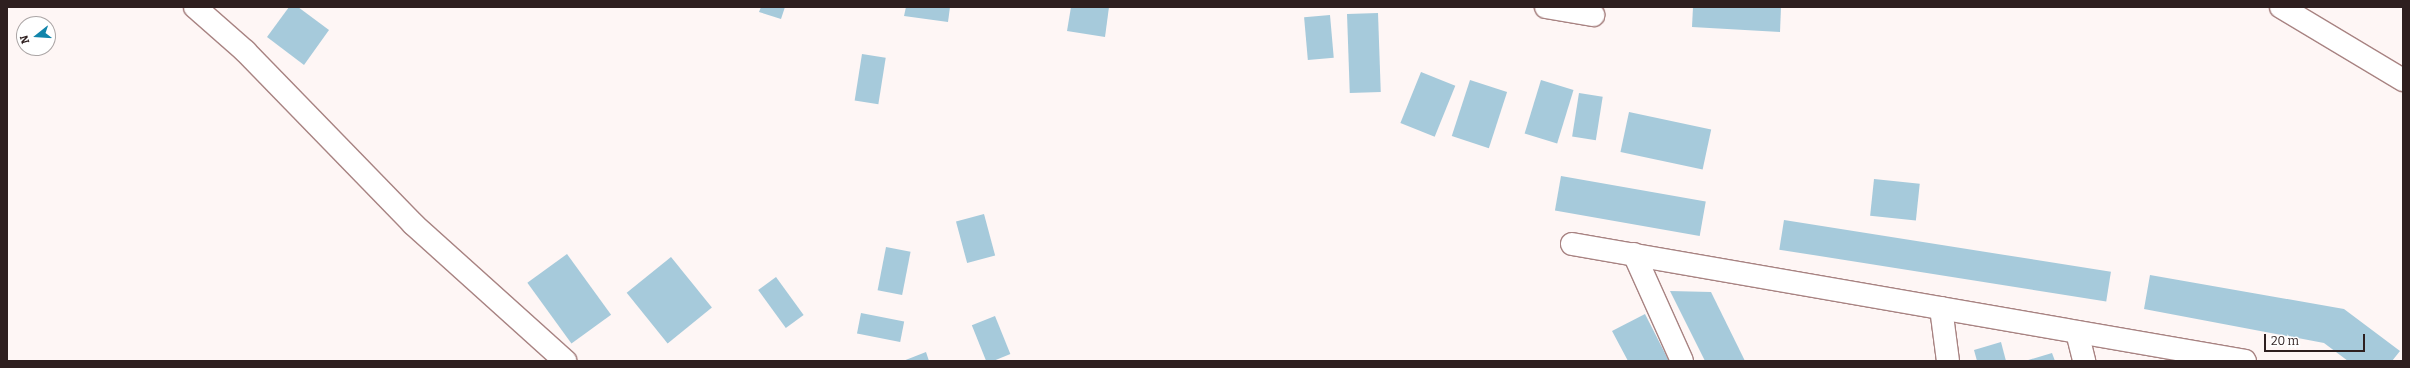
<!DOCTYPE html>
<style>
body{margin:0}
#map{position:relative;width:2410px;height:368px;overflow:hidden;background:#fef6f5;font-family:Bitter,serif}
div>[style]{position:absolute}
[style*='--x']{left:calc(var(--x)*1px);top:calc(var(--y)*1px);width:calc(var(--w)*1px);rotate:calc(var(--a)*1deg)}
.building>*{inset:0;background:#a6cadb;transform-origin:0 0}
.roads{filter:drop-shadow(1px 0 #a88382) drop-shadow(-1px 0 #a88382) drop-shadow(0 1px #a88382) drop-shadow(0 -1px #a88382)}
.minor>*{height:22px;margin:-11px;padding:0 11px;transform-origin:11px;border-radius:11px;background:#fff}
span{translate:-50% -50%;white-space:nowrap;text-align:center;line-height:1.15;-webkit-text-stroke:3.5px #fff;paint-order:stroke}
.frame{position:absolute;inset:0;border:8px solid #2e1f1f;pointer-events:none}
.north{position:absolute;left:16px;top:16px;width:40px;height:40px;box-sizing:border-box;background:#fff;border:1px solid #aba5a5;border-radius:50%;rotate:253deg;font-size:11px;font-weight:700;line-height:16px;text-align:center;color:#2e1f1f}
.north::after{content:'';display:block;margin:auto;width:14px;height:18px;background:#1285ab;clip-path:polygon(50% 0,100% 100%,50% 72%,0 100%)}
.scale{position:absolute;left:2264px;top:334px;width:101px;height:18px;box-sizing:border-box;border:2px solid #2e1f1f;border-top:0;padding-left:5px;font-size:12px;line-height:14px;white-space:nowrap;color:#2e1f1f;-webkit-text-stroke:3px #fff;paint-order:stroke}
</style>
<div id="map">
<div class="building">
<div style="clip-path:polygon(289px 7px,298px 7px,329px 30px,304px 65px,267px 37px)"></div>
<div style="clip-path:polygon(761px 7px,785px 7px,781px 19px,759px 12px)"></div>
<div style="clip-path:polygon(906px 7px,950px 7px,948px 22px,904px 16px)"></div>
<div style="clip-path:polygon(1071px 7px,1109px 7px,1105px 37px,1067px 31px)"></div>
<div style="clip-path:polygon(1693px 7px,1781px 7px,1780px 32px,1692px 27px)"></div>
<div style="left:1378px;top:13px;width:79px;height:31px;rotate:88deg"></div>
<div style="left:1330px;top:15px;width:43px;height:26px;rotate:85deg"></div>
<div style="left:862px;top:54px;width:24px;height:47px;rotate:9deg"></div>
<div style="left:1421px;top:72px;width:37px;height:55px;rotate:22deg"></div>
<div style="left:1470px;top:80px;width:39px;height:59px;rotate:18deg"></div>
<div style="left:1541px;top:80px;width:34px;height:56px;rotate:17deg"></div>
<div style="left:1579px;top:93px;width:24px;height:44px;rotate:9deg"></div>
<div style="left:1629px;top:112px;width:84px;height:41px;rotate:12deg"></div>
<div style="left:1561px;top:176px;width:147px;height:35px;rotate:10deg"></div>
<div style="left:1874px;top:179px;width:46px;height:37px;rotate:6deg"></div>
<div style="left:984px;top:214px;width:43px;height:29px;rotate:75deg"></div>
<div style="left:1784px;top:220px;width:331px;height:30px;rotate:9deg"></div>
<div style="left:886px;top:247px;width:25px;height:44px;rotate:11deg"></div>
<div style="left:567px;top:254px;width:75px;height:49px;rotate:54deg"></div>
<div style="left:671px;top:257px;width:65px;height:57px;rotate:51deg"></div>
<div style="clip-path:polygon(2150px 275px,2344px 309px,2400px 351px,2392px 361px,2348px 361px,2324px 343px,2144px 309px)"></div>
<div style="left:776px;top:277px;width:47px;height:22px;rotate:54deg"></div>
<div style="clip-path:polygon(1670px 291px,1711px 292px,1745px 361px,1705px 361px)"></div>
<div style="left:861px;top:313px;width:44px;height:21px;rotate:11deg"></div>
<div style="clip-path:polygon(1645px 314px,1669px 361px,1628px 361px,1612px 331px)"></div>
<div style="left:995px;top:316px;width:41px;height:25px;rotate:68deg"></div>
<div style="clip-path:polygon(2001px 342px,2006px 361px,1977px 361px,1974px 350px)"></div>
<div style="clip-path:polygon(926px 352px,929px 361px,903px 361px)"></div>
<div style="clip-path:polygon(2052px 353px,2055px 361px,2025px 361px)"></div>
</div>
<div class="roads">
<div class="minor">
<div style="--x:195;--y:7;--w:67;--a:41.3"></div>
<div style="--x:245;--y:51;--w:241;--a:45.8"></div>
<div style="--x:413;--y:224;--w:205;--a:42"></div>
<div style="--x:1546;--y:7;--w:48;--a:9.7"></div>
<div style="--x:2281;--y:7;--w:142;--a:30.9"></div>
<div style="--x:1572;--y:244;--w:683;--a:9.86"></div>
<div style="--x:1634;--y:254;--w:117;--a:65.8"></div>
<div style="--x:1941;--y:308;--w:53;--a:82.5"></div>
<div style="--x:2077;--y:332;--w:30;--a:76"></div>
</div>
</div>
<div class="frame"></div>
<div class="north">N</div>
<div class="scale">20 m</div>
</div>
